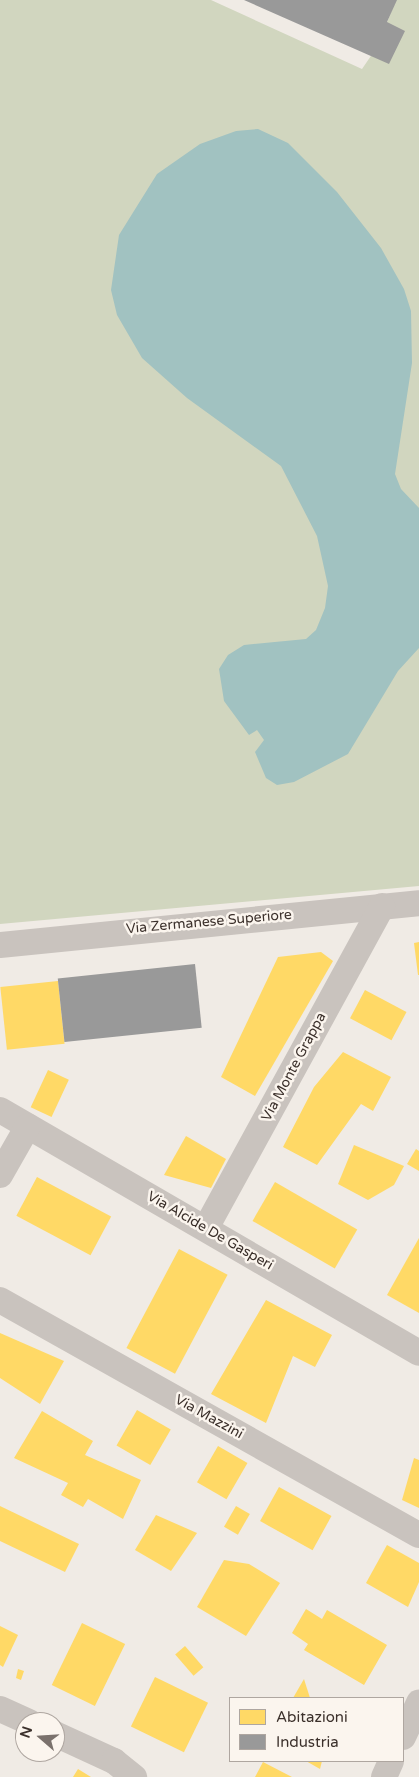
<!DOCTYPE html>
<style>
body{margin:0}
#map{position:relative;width:419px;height:1777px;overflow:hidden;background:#f0ebe5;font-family:"Varela Round",sans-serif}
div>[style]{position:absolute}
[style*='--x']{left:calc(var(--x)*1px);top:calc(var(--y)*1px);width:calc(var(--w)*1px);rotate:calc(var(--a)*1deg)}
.green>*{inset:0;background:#d1d6bf}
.water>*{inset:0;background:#a1c2c1}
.homes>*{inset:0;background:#ffd966;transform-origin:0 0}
.industry>*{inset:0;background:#999;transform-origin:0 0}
.minor>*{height:26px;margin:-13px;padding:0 13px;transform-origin:13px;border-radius:13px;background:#c9c3be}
span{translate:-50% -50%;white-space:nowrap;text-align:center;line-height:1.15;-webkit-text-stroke:5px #fbf5ee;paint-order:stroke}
.street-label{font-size:14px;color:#3b302b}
.legend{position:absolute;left:229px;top:1697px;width:175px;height:65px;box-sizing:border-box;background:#fbf5ee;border:1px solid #aea6a0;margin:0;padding:6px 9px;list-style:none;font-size:15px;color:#3b302b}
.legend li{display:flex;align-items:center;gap:10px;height:25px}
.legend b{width:25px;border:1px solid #aea6a0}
.north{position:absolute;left:15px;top:1712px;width:50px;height:50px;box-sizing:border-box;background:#fbf5ee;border:1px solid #aea6a0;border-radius:50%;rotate:289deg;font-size:14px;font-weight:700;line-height:20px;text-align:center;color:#3b302b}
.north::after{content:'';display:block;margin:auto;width:18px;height:22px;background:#7a716c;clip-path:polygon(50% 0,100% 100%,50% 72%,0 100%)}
</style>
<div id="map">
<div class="green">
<div style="clip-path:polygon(0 0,211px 0,362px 69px,377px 47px,396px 0,419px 0,419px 886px,0 924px)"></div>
</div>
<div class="water">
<div style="clip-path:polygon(258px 129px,288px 143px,337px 192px,381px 248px,404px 289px,411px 311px,412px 363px,395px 474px,401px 489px,419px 508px,419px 648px,398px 671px,348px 754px,294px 782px,277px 785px,266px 778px,255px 752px,264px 740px,257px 730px,249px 735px,224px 701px,219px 669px,228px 655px,244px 645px,306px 639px,316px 630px,325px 608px,328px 586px,317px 536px,281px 466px,187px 398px,142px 358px,117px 315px,111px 290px,119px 235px,157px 174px,200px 144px,236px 131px)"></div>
</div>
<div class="homes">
<div style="clip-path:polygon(419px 942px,419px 975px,418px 975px,414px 943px)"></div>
<div style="clip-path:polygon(321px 952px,333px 961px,255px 1096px,221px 1077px,278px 957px)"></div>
<div style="left:58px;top:981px;width:63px;height:58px;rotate:84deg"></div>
<div style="left:365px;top:990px;width:47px;height:32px;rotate:28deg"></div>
<div style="clip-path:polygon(343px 1052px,391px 1077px,373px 1111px,361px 1104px,317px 1165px,283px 1147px,314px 1087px)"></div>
<div style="left:48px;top:1070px;width:23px;height:41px;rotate:25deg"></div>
<div style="clip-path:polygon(186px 1136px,226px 1159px,211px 1188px,164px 1175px)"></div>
<div style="clip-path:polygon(354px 1145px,404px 1166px,394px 1185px,368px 1200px,338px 1184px)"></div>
<div style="clip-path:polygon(416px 1149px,419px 1151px,419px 1171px,407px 1164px)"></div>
<div style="left:37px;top:1177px;width:84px;height:44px;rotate:28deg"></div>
<div style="left:275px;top:1182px;width:95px;height:45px;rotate:30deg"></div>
<div style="clip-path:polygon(419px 1238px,419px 1313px,387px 1295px)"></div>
<div style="left:179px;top:1249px;width:55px;height:112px;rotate:28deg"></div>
<div style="clip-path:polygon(266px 1300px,332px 1335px,315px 1367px,293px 1356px,266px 1423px,211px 1394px)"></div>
<div style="clip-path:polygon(0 1333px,64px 1361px,40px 1404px,0 1378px)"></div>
<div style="left:137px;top:1410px;width:39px;height:41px;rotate:30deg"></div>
<div style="clip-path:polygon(42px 1411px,93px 1441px,85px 1455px,141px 1480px,123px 1519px,88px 1499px,83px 1507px,61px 1495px,68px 1483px,14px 1458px)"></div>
<div style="left:218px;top:1446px;width:34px;height:42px;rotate:30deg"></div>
<div style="clip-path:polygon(414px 1458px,419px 1460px,419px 1508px,402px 1500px)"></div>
<div style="left:279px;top:1487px;width:60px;height:39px;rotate:29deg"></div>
<div style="clip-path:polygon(0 1506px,79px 1544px,65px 1572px,0 1541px)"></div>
<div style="left:236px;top:1506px;width:16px;height:24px;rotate:30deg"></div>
<div style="clip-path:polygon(156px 1515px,197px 1533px,171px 1571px,135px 1550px)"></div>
<div style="clip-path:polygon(387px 1545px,419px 1563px,419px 1582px,408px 1607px,366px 1583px)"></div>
<div style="clip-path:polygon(224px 1560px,249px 1564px,280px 1583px,246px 1636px,197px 1607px)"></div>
<div style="clip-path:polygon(306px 1609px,322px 1619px,327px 1610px,387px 1645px,364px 1685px,304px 1650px,308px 1644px,292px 1633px)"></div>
<div style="left:82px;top:1623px;width:48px;height:69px;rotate:26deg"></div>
<div style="clip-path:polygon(0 1626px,18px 1635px,3px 1667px,0 1665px)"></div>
<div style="left:185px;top:1646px;width:28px;height:13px;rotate:49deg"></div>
<div style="clip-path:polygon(18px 1669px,24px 1671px,21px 1680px,16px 1678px)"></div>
<div style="left:155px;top:1677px;width:59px;height:55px;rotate:26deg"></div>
<div style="clip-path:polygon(304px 1679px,310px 1698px,293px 1698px)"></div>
<div style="clip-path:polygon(306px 1761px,322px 1761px,320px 1769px)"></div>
<div style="clip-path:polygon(263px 1762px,292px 1777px,255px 1777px)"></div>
<div style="clip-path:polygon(78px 1769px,91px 1777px,73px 1777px)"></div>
</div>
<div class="industry">
<div style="clip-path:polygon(244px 0,397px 0,387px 22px,405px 31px,389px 64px)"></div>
<div style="left:195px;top:964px;width:64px;height:138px;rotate:84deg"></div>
</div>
<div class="minor">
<div style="--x:0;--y:945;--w:421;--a:-5.7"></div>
<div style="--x:0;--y:1110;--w:484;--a:30.1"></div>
<div style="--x:0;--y:1175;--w:56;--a:-60.3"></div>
<div style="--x:206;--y:1228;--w:367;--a:-61.3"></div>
<div style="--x:0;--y:1300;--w:480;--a:29.3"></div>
<div style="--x:0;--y:1709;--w:32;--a:24"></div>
<div style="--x:55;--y:1734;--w:65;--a:24.6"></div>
<div style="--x:114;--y:1761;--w:26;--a:39"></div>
<div style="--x:403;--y:1737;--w:38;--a:-65"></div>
<div style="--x:384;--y:1777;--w:17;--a:-66"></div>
</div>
<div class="street-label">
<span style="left:209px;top:922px;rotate:-5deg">Via Zermanese Superiore</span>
<span style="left:294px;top:1067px;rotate:-62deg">Via Monte Grappa</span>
<span style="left:210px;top:1231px;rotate:30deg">Via Alcide De Gasperi</span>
<span style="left:209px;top:1417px;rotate:29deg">Via Mazzini</span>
</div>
<ul class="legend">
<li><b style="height:14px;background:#ffd966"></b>Abitazioni</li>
<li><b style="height:14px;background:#999"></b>Industria</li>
</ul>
<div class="north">N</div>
</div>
